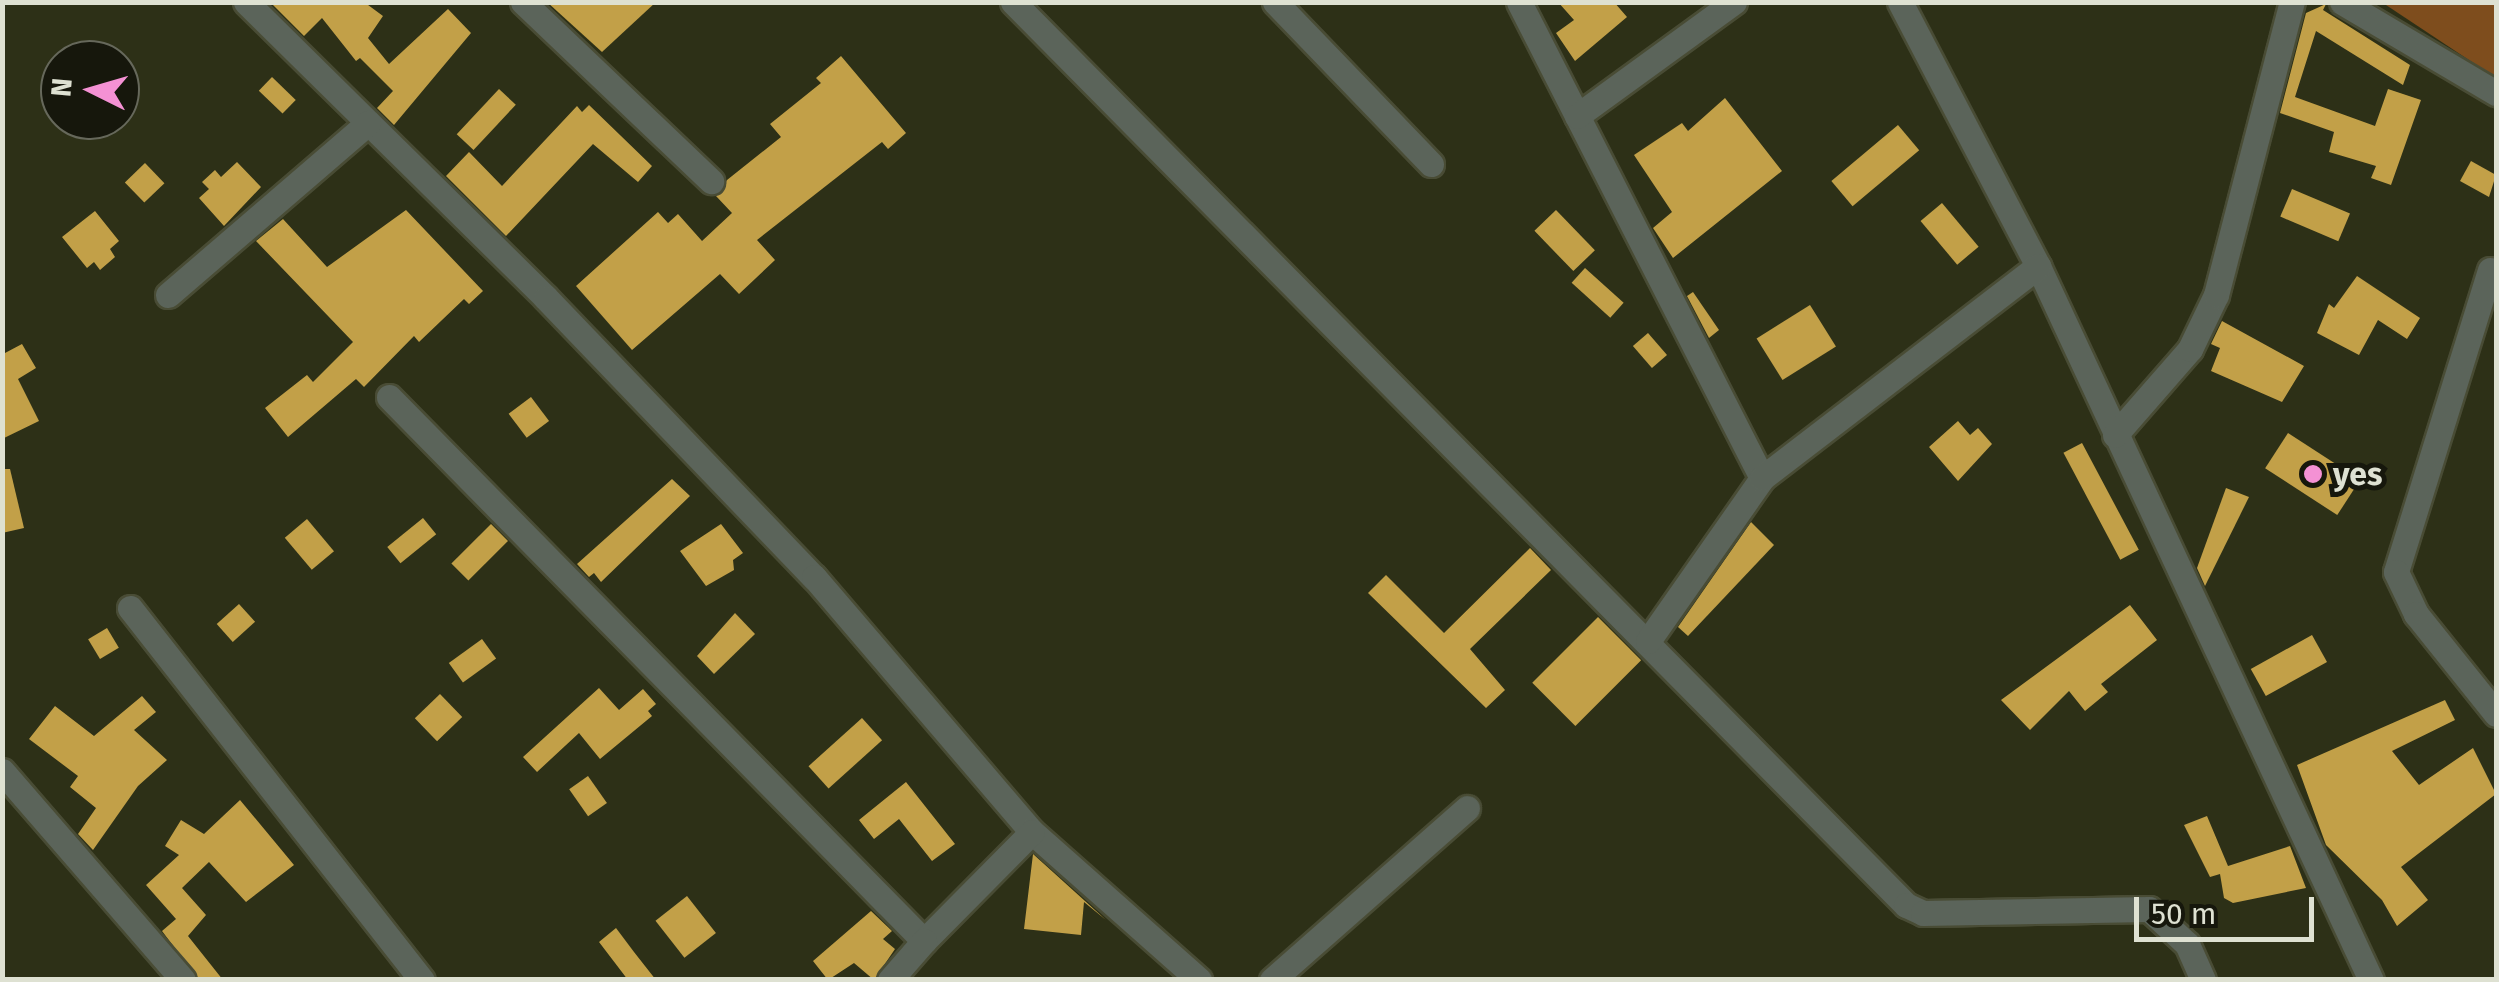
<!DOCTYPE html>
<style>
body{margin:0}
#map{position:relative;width:2499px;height:982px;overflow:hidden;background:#2d3017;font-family:"Fira Sans",sans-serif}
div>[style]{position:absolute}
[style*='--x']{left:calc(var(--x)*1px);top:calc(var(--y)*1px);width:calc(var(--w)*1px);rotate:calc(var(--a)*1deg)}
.forest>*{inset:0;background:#7e4d1d}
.building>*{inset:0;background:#c2a048;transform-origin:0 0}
.roads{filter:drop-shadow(2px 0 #494c35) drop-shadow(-2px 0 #494c35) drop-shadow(0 2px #494c35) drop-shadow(0 -2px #494c35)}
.minor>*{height:25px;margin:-12.5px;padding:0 12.5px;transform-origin:12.5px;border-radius:12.5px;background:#5b645a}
.dots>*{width:28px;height:28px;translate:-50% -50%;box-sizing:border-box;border:5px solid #16170c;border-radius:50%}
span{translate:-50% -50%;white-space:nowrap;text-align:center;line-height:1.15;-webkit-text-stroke:10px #16170c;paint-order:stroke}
.poi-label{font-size:32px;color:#dee1d2;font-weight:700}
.left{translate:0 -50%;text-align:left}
.frame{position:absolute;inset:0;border:5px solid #dee1d2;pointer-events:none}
.north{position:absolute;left:40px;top:40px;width:100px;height:100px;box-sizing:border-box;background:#16170c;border:2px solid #66685b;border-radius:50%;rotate:275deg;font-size:28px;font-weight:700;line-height:40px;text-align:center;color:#dee1d2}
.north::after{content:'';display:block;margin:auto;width:35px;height:45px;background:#f491d4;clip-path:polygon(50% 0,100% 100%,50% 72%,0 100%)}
.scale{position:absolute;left:2134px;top:897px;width:180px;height:45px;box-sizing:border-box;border:5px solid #dee1d2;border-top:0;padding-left:12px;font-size:30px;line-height:35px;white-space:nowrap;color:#dee1d2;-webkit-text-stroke:8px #16170c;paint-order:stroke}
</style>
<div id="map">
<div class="forest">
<div style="clip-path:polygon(2383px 3px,2496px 3px,2496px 78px)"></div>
</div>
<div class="building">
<div style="clip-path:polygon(270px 2px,364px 2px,383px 16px,368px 38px,389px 64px,448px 9px,471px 33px,394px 125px,377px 108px,393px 91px,360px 58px,356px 61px,322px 18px,304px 36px)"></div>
<div style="clip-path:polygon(547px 2px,656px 2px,602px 52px)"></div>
<div style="clip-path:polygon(1558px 2px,1614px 2px,1627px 17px,1575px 61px,1556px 33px,1574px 20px)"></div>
<div style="clip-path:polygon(2326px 4px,2323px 10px,2410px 65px,2403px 85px,2316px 31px,2295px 97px,2375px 126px,2388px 89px,2421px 100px,2391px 185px,2371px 178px,2376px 166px,2329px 152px,2334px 132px,2280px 113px,2306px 13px)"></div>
<div style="clip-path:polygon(841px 56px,906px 133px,888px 149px,882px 142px,757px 240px,775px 260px,739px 294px,720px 274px,632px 350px,576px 286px,658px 212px,668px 223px,678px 214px,702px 241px,732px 213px,716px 196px,727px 180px,781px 137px,770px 124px,821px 83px,816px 78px)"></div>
<div style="left:272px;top:77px;width:33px;height:19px;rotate:44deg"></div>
<div style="left:499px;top:89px;width:23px;height:62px;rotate:43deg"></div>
<div style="clip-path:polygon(1725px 98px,1782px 171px,1673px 258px,1653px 228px,1672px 212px,1634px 155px,1682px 123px,1688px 131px)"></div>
<div style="clip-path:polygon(589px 105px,652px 166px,638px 182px,593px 144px,506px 236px,446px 176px,469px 152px,502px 186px,577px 106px,582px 112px)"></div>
<div style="left:1898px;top:125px;width:33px;height:87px;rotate:50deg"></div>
<div style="clip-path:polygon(2471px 161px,2496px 175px,2489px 197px,2460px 181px)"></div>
<div style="clip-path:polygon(237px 162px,261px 187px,224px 226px,199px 198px,209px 189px,202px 182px,215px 170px,221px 177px)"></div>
<div style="left:145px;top:163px;width:28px;height:28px;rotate:46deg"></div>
<div style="left:2292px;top:189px;width:63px;height:30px;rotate:23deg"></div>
<div style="left:1942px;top:203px;width:57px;height:28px;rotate:50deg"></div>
<div style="clip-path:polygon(406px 210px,483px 291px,469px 304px,464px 299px,419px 342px,414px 336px,364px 387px,356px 379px,288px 437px,265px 408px,307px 375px,313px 382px,353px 342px,256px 241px,283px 219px,327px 267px)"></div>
<div style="left:1556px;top:210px;width:56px;height:30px;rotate:46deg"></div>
<div style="clip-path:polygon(95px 211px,119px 241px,110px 249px,115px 257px,100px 270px,94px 262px,87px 268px,62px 237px)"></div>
<div style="left:1585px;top:268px;width:52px;height:20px;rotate:42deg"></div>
<div style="clip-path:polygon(2357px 276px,2420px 318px,2407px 339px,2378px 320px,2359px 355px,2317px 333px,2329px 304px,2334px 308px)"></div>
<div style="clip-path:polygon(1693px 292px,1719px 330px,1709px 338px,1687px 296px)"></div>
<div style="left:1810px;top:305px;width:49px;height:63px;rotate:58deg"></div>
<div style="clip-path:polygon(2222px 321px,2304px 366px,2282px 402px,2211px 371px,2220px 348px,2211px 344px)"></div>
<div style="left:1648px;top:333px;width:29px;height:20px;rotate:49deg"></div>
<div style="clip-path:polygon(22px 344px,36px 368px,18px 379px,39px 421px,2px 439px,2px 347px,5px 353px)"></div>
<div style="left:531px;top:397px;width:30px;height:28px;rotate:53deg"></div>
<div style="clip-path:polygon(1958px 421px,1970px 435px,1978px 428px,1992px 444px,1958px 481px,1929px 447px)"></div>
<div style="left:2288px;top:433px;width:86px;height:42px;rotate:33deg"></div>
<div style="left:2082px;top:443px;width:121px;height:21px;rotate:62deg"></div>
<div style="clip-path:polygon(2px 469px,10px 469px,24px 528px,2px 533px)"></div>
<div style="clip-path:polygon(672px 479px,690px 496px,601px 582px,594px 573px,589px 577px,577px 564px)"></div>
<div style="clip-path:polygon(2226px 488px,2249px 497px,2205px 586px,2197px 568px)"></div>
<div style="left:423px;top:518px;width:21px;height:46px;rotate:51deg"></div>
<div style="left:307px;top:519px;width:42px;height:29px;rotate:50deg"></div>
<div style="clip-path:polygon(1751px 522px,1774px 545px,1688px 636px,1678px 627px)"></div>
<div style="left:491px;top:524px;width:24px;height:56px;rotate:45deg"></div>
<div style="clip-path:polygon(721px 524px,743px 553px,733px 560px,734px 570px,706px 586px,680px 551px)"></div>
<div style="clip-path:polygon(1530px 548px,1551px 570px,1470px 649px,1505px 690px,1486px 708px,1368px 593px,1386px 575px,1444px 633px)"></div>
<div style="left:239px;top:604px;width:24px;height:30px;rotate:48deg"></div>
<div style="clip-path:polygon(2130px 605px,2157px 640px,2101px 684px,2108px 692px,2085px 711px,2069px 691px,2030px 730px,2001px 700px)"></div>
<div style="clip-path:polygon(735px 613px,755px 634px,714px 674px,697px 656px)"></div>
<div style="left:1598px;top:617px;width:61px;height:93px;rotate:45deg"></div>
<div style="left:107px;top:628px;width:23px;height:22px;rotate:59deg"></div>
<div style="left:2312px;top:635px;width:31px;height:70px;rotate:61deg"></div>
<div style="left:482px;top:639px;width:24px;height:41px;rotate:54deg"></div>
<div style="clip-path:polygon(599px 688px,619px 710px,643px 689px,656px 704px,648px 711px,652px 716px,600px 759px,579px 733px,537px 772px,523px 757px)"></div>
<div style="left:440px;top:694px;width:32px;height:35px;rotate:46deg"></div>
<div style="clip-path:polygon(142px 696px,156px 712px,134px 730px,167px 760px,138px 786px,93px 850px,78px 834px,96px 808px,70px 787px,78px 776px,29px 739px,55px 706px,94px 736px)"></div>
<div style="clip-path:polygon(2445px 700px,2455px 720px,2392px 751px,2419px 785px,2473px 748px,2496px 794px,2401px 867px,2428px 900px,2397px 926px,2382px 900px,2326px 845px,2297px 765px)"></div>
<div style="left:862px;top:718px;width:30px;height:72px;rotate:48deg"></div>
<div style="left:588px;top:776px;width:33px;height:23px;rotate:55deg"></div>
<div style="clip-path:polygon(906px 782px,955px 844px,932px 861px,899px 819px,874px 839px,859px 820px)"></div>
<div style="clip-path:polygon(240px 800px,294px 865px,246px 902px,209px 862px,182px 888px,206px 915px,188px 936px,223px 980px,199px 980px,162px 931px,176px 919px,146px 885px,179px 855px,165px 846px,181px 820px,204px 834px)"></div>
<div style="clip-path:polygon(2207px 816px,2228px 866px,2290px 846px,2306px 888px,2233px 903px,2224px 898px,2220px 874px,2210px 877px,2184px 825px)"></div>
<div style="clip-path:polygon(1033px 854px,1106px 920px,1084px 902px,1081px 935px,1024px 929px)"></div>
<div style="left:687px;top:896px;width:47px;height:40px;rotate:52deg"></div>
<div style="clip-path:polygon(871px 911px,892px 931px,883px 939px,895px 949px,874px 980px,854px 963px,828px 980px,813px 961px)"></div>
<div style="clip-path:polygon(616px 928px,634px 952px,656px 980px,628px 980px,599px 942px)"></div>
</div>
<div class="roads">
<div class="minor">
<div style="--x:246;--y:2;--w:421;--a:44.6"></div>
<div style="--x:546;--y:298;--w:387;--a:46.2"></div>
<div style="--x:814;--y:577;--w:335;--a:49.5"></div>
<div style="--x:1032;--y:832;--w:223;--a:41.5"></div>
<div style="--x:523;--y:2;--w:260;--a:43.6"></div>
<div style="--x:1013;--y:2;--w:1270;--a:45.32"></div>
<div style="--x:1906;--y:905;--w:19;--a:25"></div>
<div style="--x:1923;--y:913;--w:226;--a:-1"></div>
<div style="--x:2149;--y:909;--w:52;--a:42.6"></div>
<div style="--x:2187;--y:944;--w:39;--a:66"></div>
<div style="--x:1275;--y:2;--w:225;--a:46.1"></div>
<div style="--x:1519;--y:2;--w:534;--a:62.96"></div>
<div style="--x:1900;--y:2;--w:298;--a:62.4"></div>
<div style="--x:2038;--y:266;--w:788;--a:65"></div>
<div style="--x:2342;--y:2;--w:179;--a:30.6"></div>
<div style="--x:1577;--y:116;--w:194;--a:-36"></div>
<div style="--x:2490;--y:270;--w:316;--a:107.3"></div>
<div style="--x:2396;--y:572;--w:47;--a:64.5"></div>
<div style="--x:2416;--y:614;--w:128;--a:51.3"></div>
<div style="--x:168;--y:295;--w:264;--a:-40.7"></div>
<div style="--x:389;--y:397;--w:763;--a:45.48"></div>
<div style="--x:924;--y:941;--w:153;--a:-45.3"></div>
<div style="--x:2115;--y:435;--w:114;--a:-48.9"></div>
<div style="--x:2190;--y:349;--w:60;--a:-64.3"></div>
<div style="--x:2216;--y:295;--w:303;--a:-75.5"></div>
<div style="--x:130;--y:608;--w:473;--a:51.9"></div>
<div style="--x:1648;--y:641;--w:199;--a:-55"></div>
<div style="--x:1762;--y:478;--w:348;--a:-37.5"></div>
<div style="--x:2;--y:771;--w:276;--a:49.1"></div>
<div style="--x:890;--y:980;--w:52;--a:-48.9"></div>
<div style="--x:1272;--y:980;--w:260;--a:-41.4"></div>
</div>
</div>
<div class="dots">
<div style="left:2313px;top:474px;background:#f491d4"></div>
</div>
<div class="poi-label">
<span class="left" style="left:2333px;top:474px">yes</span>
</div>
<div class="frame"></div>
<div class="north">N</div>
<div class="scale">50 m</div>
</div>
